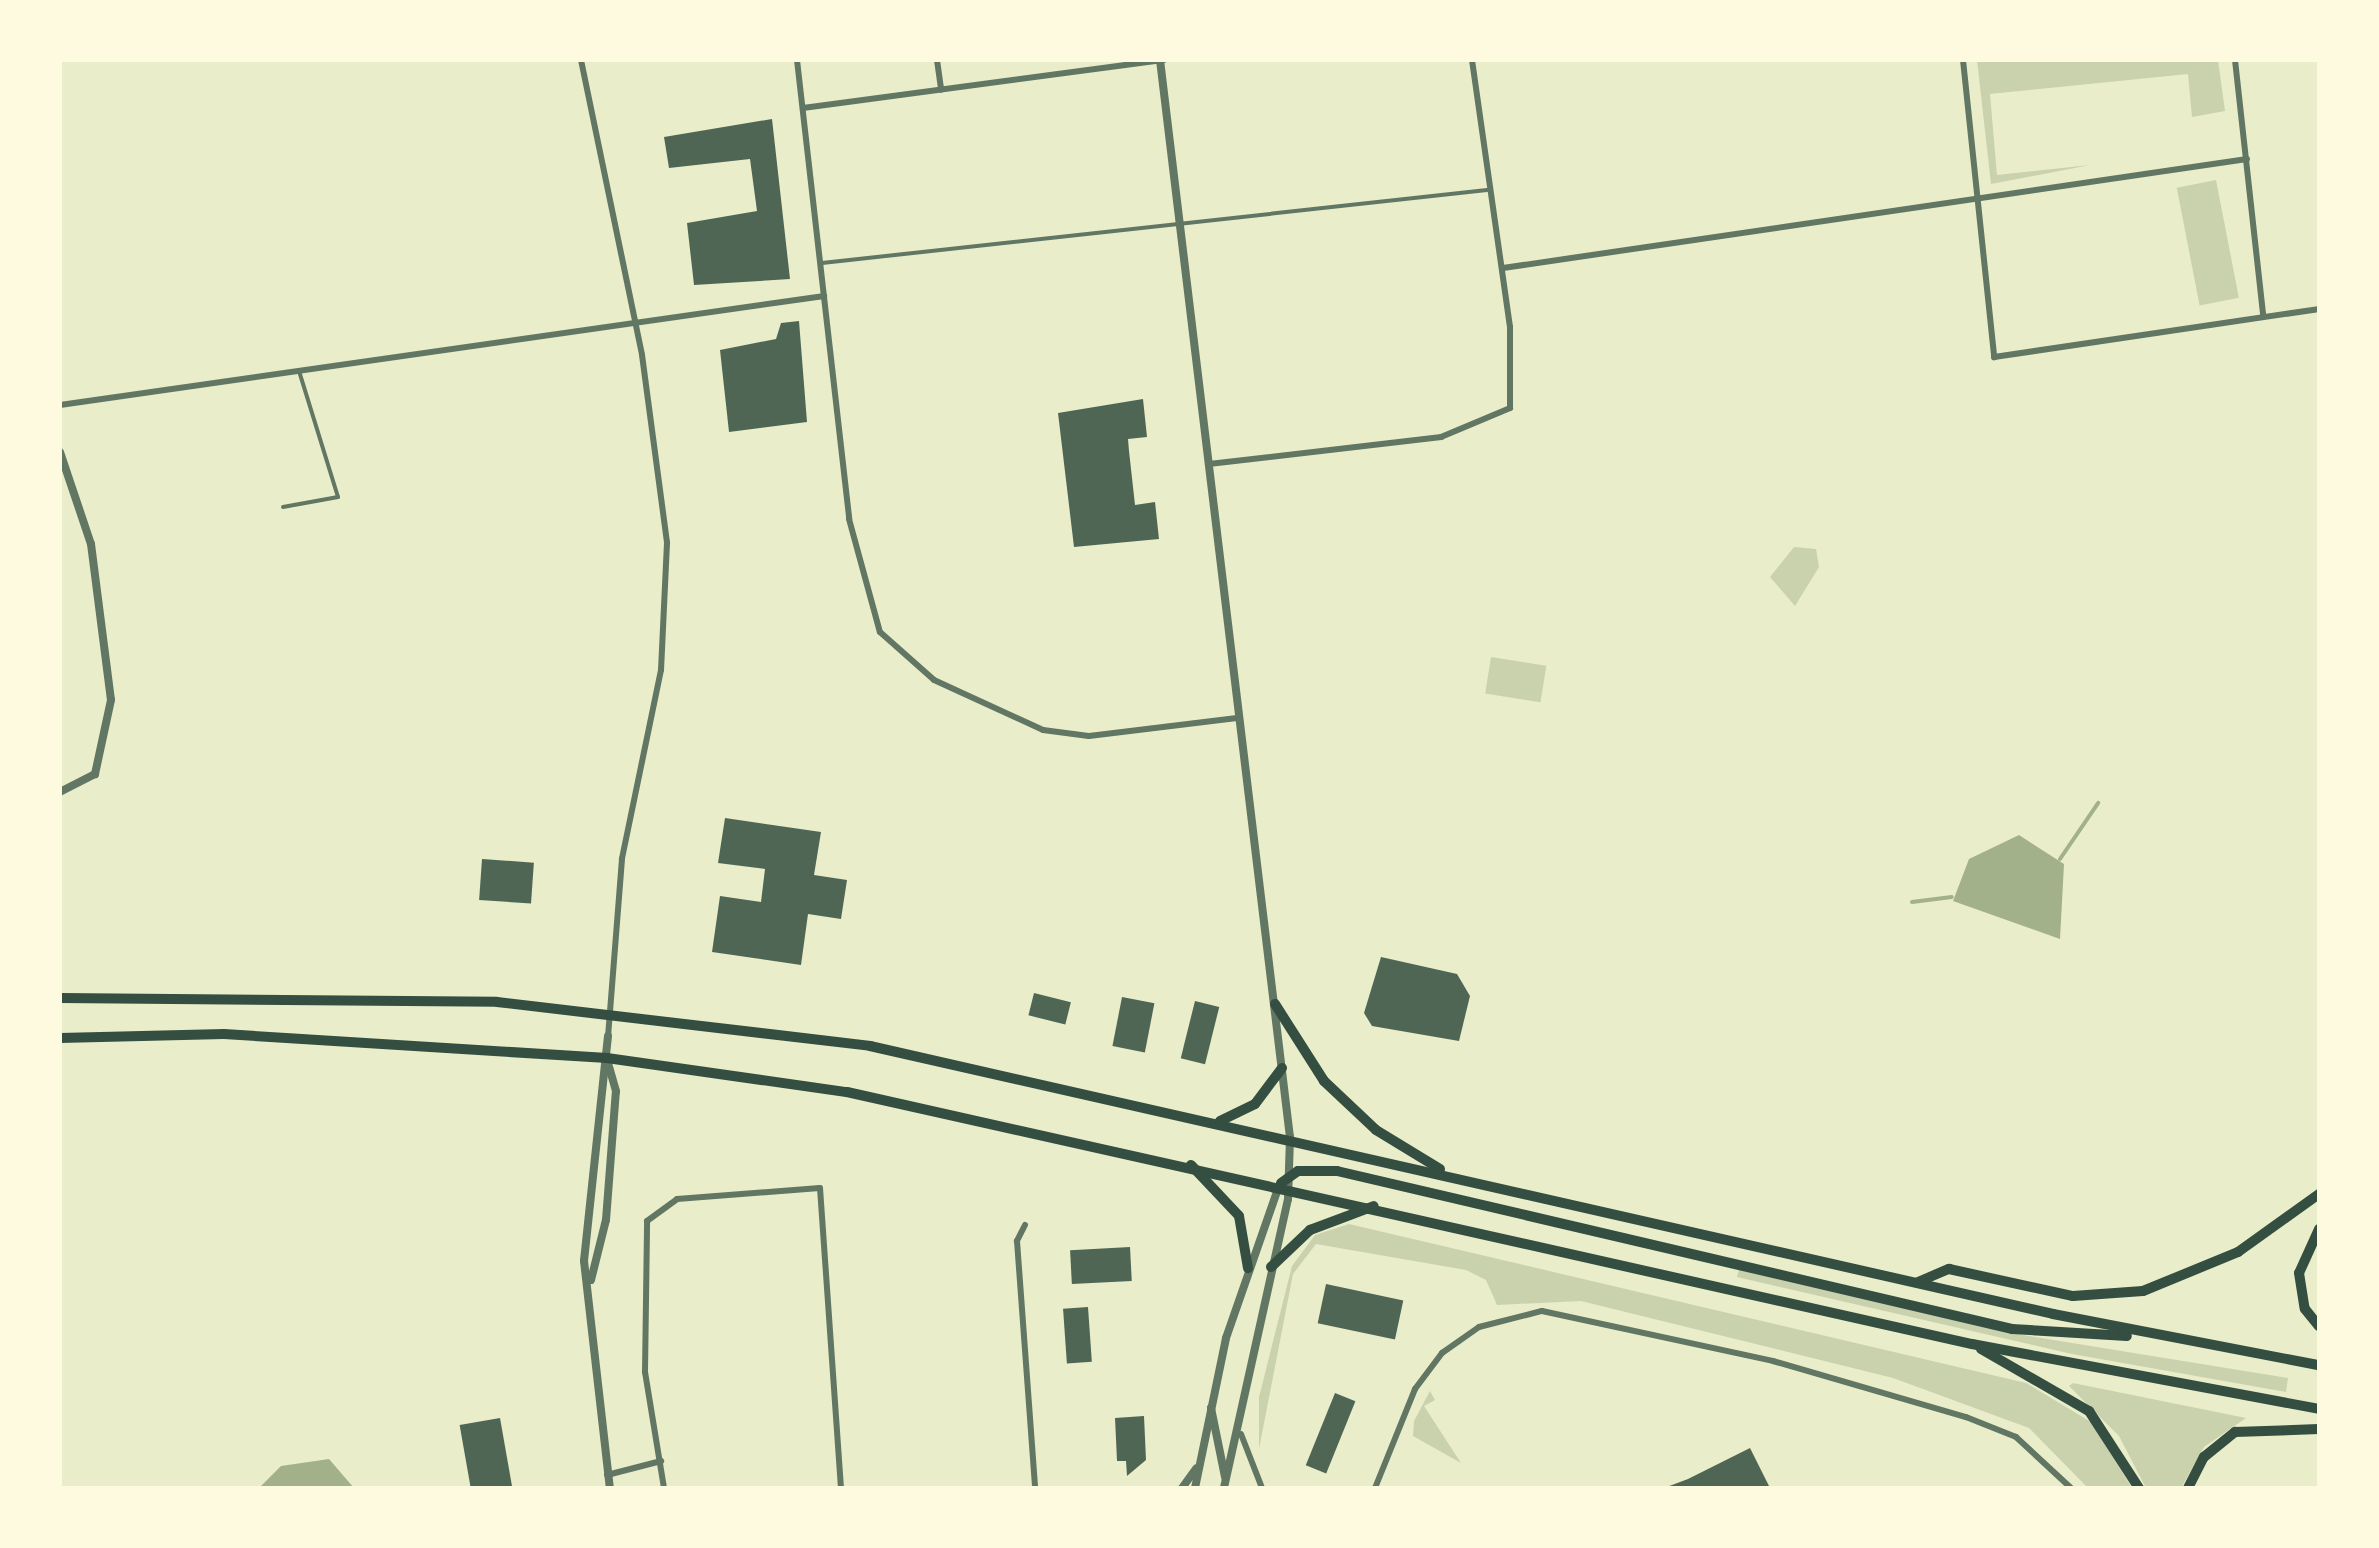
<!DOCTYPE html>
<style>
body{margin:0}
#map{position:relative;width:2379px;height:1548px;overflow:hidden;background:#e9edc9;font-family:Georgia,serif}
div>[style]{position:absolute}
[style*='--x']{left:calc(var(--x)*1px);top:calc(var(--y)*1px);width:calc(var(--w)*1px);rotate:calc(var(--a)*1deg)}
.green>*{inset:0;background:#cad2ad;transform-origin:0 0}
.water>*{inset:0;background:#a3b18a}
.stream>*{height:4px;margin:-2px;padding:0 2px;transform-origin:2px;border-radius:2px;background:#a3b18a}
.building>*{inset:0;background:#4f6655;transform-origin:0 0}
.service>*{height:4px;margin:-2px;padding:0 2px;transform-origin:2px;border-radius:2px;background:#617663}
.minor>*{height:6px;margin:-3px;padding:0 3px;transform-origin:3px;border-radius:3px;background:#617663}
.tertiary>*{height:8px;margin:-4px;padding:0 4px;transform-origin:4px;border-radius:4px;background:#617663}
.trunk>*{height:10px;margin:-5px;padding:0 5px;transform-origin:5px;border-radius:5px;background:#344e41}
span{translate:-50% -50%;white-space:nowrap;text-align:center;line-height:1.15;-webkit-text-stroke:10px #fefae0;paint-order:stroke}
.frame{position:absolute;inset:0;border:62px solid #fefae0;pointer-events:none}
</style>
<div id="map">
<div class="green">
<div style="clip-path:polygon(1977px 60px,2218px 60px,2225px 111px,2192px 117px,2188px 74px,1990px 94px,1997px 175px,2090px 165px,1991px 184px)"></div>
<div style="left:2216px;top:180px;width:120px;height:40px;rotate:79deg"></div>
<div style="clip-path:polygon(1794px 547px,1816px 549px,1819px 567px,1795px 606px,1770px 577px)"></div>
<div style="left:1491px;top:657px;width:56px;height:37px;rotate:9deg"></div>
<div style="clip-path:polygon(1349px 1224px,2026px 1383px,2091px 1422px,2132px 1488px,2088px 1488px,2029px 1428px,1893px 1378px,1581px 1301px,1497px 1305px,1486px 1280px,1466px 1270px,1316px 1244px,1293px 1274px,1259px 1449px,1259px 1397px,1292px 1266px,1315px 1235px)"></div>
<div style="clip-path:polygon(1739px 1269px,2017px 1334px,2288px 1378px,2286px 1392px,2072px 1354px,1737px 1277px)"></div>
<div style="clip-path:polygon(2069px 1386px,2073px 1383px,2246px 1418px,2204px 1447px,2181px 1488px,2146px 1488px,2119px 1436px)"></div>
<div style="clip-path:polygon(1430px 1391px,1435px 1400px,1424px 1406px,1461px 1463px,1413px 1436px,1414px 1421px)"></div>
</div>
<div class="water">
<div style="clip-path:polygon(2019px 835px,2064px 864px,2060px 939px,1953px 901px,1969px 859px)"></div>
<div style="clip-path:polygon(329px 1459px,354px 1488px,259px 1488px,281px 1466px)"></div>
</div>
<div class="stream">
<div style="--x:2060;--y:859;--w:68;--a:-55.8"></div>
<div style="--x:1912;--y:902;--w:40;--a:-7.1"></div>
</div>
<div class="building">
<div style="clip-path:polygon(772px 119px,790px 279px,694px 285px,687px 223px,757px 211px,750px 159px,669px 168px,664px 137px)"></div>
<div style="clip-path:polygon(799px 321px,807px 422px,729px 432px,720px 350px,776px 339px,781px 323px)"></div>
<div style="clip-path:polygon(1143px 399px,1147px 437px,1128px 439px,1129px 451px,1135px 505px,1155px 502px,1159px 539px,1074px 547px,1058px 413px)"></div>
<div style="clip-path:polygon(725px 818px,821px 832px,814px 875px,847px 880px,841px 919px,808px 914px,801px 965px,712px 952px,720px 896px,761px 902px,765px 869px,718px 863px)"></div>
<div style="left:482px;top:859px;width:52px;height:41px;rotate:4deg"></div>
<div style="clip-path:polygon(1381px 957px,1457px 974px,1470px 996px,1459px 1041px,1372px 1026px,1364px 1013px)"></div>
<div style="left:1034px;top:993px;width:38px;height:23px;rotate:14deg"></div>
<div style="left:1122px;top:997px;width:33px;height:50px;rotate:11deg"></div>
<div style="left:1195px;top:1001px;width:25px;height:59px;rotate:14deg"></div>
<div style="left:1130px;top:1247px;width:34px;height:60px;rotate:87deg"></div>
<div style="left:1326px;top:1284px;width:79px;height:40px;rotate:12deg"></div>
<div style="left:1088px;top:1307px;width:55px;height:25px;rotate:86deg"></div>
<div style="left:1335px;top:1393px;width:22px;height:78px;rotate:22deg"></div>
<div style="clip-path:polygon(1144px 1416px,1146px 1460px,1127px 1476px,1126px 1461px,1117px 1461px,1115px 1418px)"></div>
<div style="left:500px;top:1418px;width:71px;height:41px;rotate:80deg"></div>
<div style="clip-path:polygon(1750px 1448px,1770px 1488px,1664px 1488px,1688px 1479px)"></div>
</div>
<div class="service">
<div style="--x:822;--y:263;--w:669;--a:-6.26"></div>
<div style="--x:283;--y:507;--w:56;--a:-10.3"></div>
<div style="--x:338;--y:497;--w:132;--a:-107.2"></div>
</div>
<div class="minor">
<div style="--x:581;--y:60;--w:301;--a:78.3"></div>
<div style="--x:642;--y:355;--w:190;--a:82.4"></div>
<div style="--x:667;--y:543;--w:127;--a:92.7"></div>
<div style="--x:661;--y:670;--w:193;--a:101.7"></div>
<div style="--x:622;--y:859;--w:178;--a:94.5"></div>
<div style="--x:797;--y:60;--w:462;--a:83.5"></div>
<div style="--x:849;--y:519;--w:117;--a:74.7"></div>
<div style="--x:880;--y:632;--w:72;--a:41.6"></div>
<div style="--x:934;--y:680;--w:120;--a:24.6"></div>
<div style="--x:1043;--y:730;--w:46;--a:7.4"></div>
<div style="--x:1089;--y:736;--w:149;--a:-6.9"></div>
<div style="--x:937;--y:60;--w:30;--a:82"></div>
<div style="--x:1963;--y:60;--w:299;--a:84"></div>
<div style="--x:1994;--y:357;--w:329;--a:-8.4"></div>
<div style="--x:2235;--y:60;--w:257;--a:83.7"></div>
<div style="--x:803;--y:108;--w:365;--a:-7.6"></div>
<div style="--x:1503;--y:268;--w:752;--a:-8.33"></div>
<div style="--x:60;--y:405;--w:772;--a:-8.12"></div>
<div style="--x:1209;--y:464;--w:234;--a:-6.6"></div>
<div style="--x:1441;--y:437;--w:75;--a:-22.8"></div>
<div style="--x:1510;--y:408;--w:81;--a:-90"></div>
<div style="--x:1510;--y:327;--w:270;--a:-98.1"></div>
<div style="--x:1025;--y:1225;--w:18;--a:117"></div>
<div style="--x:1017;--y:1241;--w:248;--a:85.8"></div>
<div style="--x:1241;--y:1434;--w:58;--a:68.7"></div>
<div style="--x:607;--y:1475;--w:56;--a:-14.5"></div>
<div style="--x:664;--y:1488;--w:118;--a:-99.3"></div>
<div style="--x:645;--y:1372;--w:151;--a:-89.2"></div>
<div style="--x:647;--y:1221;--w:37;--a:-36"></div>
<div style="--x:677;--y:1199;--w:143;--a:-4.4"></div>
<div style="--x:820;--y:1188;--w:301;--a:86"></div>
<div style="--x:1375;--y:1488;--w:107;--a:-68"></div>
<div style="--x:1415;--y:1389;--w:45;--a:-53.1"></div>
<div style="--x:1442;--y:1353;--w:45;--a:-35.1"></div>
<div style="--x:1479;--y:1327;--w:65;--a:-14.3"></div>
<div style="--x:1542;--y:1311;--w:236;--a:12.2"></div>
<div style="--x:1773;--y:1361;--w:201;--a:16.2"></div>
<div style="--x:1966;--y:1417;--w:54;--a:21.8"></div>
<div style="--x:2016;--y:1437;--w:75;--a:42.8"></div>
</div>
<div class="tertiary">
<div style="--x:1160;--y:60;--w:1085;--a:83.12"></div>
<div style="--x:1290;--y:1137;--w:62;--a:91.8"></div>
<div style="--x:1288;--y:1199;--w:296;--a:102.5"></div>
<div style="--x:60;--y:452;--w:97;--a:71.4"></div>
<div style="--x:91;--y:544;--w:157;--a:82.7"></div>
<div style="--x:111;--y:700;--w:76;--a:102.2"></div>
<div style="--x:95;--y:774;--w:39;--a:153"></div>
<div style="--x:608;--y:1036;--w:226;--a:96.1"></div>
<div style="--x:584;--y:1261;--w:228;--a:83.5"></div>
<div style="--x:591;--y:1280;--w:62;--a:-76"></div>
<div style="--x:606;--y:1220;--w:129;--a:-85.6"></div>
<div style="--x:616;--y:1091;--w:29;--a:-106"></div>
<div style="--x:1211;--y:1408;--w:70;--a:78.5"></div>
<div style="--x:1182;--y:1488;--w:24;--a:-54"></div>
<div style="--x:1195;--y:1488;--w:153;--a:-78.3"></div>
<div style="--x:1226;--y:1338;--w:161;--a:-70.8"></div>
</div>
<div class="trunk">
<div style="--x:60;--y:998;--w:437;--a:0.5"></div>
<div style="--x:497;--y:1002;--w:376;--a:6.7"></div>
<div style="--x:870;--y:1046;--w:1213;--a:12.76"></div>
<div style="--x:2053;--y:1314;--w:271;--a:10.9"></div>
<div style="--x:1275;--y:1004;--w:91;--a:57.5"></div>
<div style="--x:1324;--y:1081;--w:71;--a:43.3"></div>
<div style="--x:1376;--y:1130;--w:75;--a:31.4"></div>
<div style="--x:60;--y:1038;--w:164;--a:-1.4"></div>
<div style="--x:224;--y:1034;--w:384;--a:3.6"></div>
<div style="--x:607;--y:1058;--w:242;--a:8.1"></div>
<div style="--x:847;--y:1092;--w:1153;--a:12.63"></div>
<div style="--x:1972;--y:1344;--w:353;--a:10.6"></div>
<div style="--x:1220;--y:1121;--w:39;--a:-26"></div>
<div style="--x:1255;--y:1104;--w:45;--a:-53.1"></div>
<div style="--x:1191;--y:1165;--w:70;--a:46.7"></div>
<div style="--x:1239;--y:1216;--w:53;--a:80.2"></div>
<div style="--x:1281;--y:1183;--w:21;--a:-35"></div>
<div style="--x:1298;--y:1171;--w:39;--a:0"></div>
<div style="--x:1337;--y:1171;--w:693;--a:13.17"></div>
<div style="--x:2012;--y:1329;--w:115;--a:3.5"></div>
<div style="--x:2319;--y:1229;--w:48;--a:114.4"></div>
<div style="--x:2299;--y:1273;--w:36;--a:81"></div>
<div style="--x:2305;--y:1309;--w:22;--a:51"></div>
<div style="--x:1271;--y:1267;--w:54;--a:-43.5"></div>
<div style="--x:1310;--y:1230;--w:68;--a:-20.6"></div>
<div style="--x:1918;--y:1282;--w:34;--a:-23"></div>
<div style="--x:1949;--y:1269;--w:127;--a:12.3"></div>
<div style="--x:2073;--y:1296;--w:70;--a:-4.1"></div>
<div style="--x:2143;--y:1291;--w:103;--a:-22.3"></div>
<div style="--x:2238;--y:1252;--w:100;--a:-35.6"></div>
<div style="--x:1981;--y:1349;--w:125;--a:29.9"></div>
<div style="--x:2089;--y:1411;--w:92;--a:57"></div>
<div style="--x:2188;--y:1488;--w:35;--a:-63"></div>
<div style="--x:2204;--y:1457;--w:40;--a:-39"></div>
<div style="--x:2235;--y:1432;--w:84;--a:-2"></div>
</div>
<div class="frame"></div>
</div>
